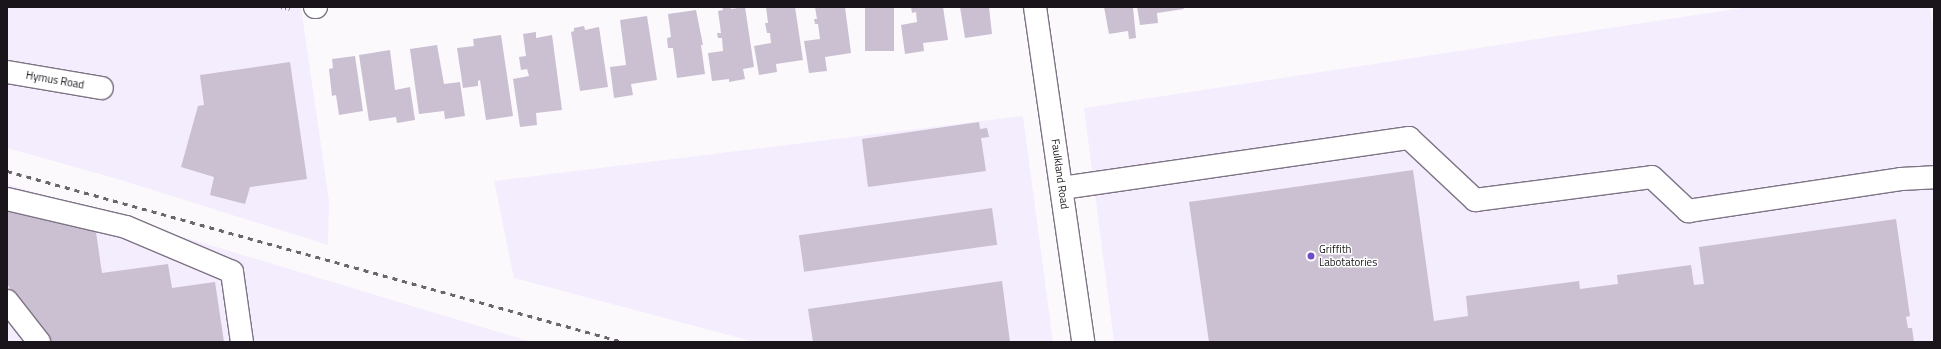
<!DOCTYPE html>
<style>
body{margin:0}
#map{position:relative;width:1941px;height:349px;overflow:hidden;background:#fcf9fd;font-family:"Titillium Web",sans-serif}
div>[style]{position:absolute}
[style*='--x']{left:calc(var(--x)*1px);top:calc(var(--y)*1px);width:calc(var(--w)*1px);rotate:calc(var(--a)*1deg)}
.industrial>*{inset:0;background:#f4edfe}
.building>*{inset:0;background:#cbbfd2;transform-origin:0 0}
.path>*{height:2.5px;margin-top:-1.25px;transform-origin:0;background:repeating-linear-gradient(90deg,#89858a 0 1px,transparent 0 4px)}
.roads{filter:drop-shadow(1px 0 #7e7384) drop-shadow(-1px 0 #7e7384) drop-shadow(0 1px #7e7384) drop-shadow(0 -1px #7e7384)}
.minor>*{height:22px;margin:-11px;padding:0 11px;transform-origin:11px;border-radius:11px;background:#fff}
.rail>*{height:3px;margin-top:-1.5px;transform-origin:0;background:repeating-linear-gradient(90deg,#6a666b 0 5px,transparent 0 10px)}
.dots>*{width:11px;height:11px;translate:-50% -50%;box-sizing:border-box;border:2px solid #fff;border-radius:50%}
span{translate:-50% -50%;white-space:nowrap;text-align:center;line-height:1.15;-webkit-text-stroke:3px #fff;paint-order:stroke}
.street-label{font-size:11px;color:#19151b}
.poi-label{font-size:11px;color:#19151b}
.left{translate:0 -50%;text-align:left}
.frame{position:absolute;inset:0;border:8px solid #19151b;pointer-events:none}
</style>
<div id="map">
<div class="industrial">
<div style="clip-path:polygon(7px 7px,301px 7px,329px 201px,328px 245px,121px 180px,7px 148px)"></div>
<div style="clip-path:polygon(1748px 7px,1930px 7px,1934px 32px,1934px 342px,1114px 342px,1084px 108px)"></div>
<div style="clip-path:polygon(1023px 116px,1053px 342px,755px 342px,514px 278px,494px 181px)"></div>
<div style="clip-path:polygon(7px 184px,532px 342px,7px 342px)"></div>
</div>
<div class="building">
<div style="clip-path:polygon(722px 7px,731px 7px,731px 9px,745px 7px,754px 67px,743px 69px,745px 79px,729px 82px,729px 79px,712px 81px,708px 53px,723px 51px,722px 38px,718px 38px,717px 33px,721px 33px,718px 11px,723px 10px)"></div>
<div style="clip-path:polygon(766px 7px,795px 7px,803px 60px,776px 64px,777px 72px,759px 75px,754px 46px,771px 43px,770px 33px,767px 33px,765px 23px,768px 23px)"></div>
<div style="clip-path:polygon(815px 7px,845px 7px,851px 53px,825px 57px,827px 71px,809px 73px,804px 41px,820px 39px,818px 24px,815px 24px,814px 19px,817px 19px)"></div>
<div style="left:865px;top:7px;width:29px;height:44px"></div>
<div style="clip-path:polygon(911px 7px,943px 7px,948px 40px,923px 43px,924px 51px,905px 54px,901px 25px,917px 22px,916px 12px,912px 13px)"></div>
<div style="clip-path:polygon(960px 7px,989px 7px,992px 34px,965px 38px)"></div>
<div style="clip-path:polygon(1104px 7px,1133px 7px,1136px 38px,1129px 39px,1128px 31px,1109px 34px)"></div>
<div style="clip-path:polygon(1137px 7px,1183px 7px,1184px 9px,1157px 13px,1158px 23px,1140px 25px)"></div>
<div style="clip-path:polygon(696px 10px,703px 45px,701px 45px,705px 74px,677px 78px,673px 48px,668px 48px,667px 38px,671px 37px,668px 14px)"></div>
<div style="clip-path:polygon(647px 16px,657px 80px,631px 84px,633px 95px,614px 98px,610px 67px,626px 65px,620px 20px)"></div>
<div style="clip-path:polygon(584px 26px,585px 30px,599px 27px,608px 87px,580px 91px,571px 32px,574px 31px,574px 28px)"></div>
<div style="clip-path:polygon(536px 32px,536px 38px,552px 35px,562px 110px,536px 113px,537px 125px,520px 127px,513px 79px,529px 76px,527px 69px,521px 70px,519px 57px,526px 56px,523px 34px)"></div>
<div style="clip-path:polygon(501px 35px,513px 116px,486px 120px,480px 80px,478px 81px,478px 86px,463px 88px,457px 48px,474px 46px,473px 39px)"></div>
<div style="clip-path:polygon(437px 45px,444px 84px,460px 82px,465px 116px,445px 119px,444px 111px,419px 114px,410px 49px)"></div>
<div style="clip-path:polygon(390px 50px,395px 90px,410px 87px,415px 120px,397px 123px,396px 117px,369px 121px,359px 55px)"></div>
<div style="clip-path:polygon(355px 56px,363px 111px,339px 115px,336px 95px,332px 96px,329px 69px,333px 68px,332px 59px)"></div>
<div style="clip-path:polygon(290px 62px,307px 179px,250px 187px,245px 204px,210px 195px,214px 177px,181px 167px,198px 106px,204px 105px,200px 75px)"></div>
<div style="clip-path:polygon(979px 122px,980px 129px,987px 128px,989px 137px,981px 138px,986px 171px,868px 187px,862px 139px)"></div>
<div style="clip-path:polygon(1413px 170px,1434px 321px,1468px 316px,1466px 296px,1579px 281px,1580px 289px,1618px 284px,1617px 275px,1691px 265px,1694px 285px,1704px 284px,1699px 247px,1896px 219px,1910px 316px,1906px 317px,1908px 328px,1912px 328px,1914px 342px,1209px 342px,1189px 202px)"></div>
<div style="clip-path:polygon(7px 206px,96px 232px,102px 273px,168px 264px,172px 288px,215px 282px,224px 342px,50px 342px,7px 284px)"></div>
<div style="left:992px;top:208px;width:37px;height:195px;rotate:82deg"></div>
<div style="clip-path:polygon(1002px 281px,1010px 342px,813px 342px,808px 309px)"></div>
</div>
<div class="path">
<div style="--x:281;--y:7;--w:9;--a:13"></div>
</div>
<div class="roads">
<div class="minor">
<div style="--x:315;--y:7;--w:1;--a:0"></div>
<div style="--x:1035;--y:7;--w:338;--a:81.8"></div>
<div style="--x:7;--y:72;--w:96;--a:9.6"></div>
<div style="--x:1062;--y:188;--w:351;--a:-8.2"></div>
<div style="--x:1409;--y:138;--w:91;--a:43.2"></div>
<div style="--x:1475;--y:200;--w:178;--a:-7.4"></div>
<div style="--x:1652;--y:177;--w:50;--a:43.4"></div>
<div style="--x:1688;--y:211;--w:215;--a:-8.5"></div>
<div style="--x:1901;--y:179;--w:33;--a:-3"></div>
<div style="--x:7;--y:199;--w:122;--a:13.2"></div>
<div style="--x:126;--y:227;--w:115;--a:23"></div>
<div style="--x:232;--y:272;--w:71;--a:81.9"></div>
<div style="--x:7;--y:301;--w:52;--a:52"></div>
</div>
</div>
<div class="rail">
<div style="--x:7;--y:171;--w:639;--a:15.51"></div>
</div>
<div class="dots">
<div style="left:1311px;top:256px;background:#734bc4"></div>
</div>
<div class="street-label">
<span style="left:55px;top:80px;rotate:10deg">Hymus Road</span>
<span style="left:1060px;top:174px;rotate:82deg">Faulkland Road</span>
</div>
<div class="poi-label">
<span class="left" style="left:1319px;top:256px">Griffith<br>Labotatories</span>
</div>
<div class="frame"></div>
</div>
